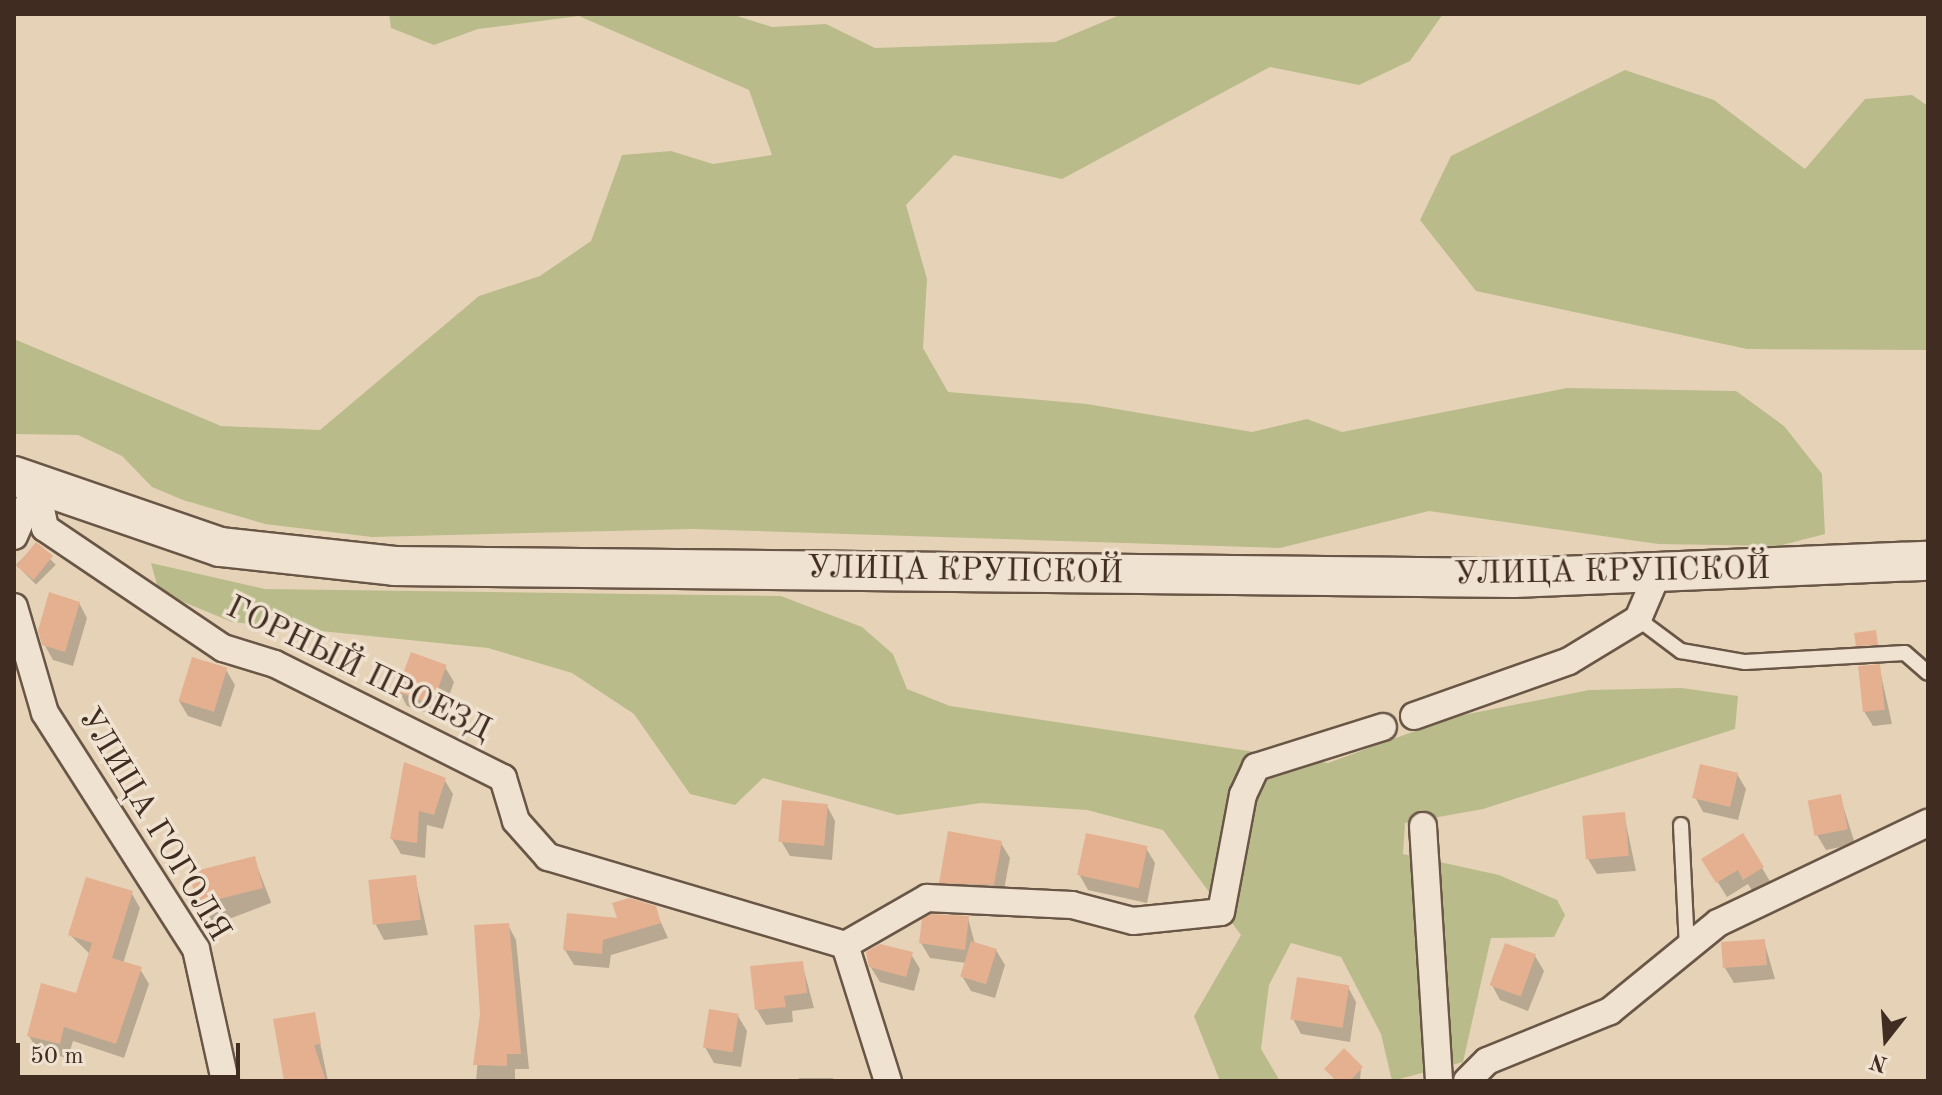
<!DOCTYPE html>
<meta charset="utf-8">
<style>
body{margin:0}
#map{position:relative;width:1942px;height:1095px;overflow:hidden;background:#e6d3b7;font-family:"Old Standard TT",serif}
div>[style]{position:absolute}
[style*='--x']{left:calc(var(--x)*1px);top:calc(var(--y)*1px);width:calc(var(--w)*1px);rotate:calc(var(--a)*1deg)}
.green>*{inset:0;background:#babb8b}
.shadow>*{inset:0;background:#0003;transform-origin:0 0}
.building>*{inset:0;background:#e4b090;transform-origin:0 0}
.roads{filter:drop-shadow(2px 0 #6a5646) drop-shadow(-2px 0 #6a5646) drop-shadow(0 2px #6a5646) drop-shadow(0 -2px #6a5646)}
.lane>*{height:14px;margin:-7px;padding:0 7px;transform-origin:7px;border-radius:7px;background:#efe2d0}
.street>*{height:26px;margin:-13px;padding:0 13px;transform-origin:13px;border-radius:13px;background:#efe2d0}
.secondary>*{height:38px;margin:-19px;padding:0 19px;transform-origin:19px;border-radius:19px;background:#efe2d0}
span{translate:-50% -50%;white-space:nowrap;text-align:center;line-height:1.15;-webkit-text-stroke:7px #efe2d0;paint-order:stroke}
.street-label{font-size:32px;color:#402c20}
.frame{position:absolute;inset:0;border:16px solid #402c20;pointer-events:none}
.north{position:absolute;left:1846px;top:999px;width:80px;height:80px;-webkit-text-stroke:6px #efe2d0;paint-order:stroke;rotate:197deg;font-size:22px;font-weight:700;line-height:32px;text-align:center;color:#402c20}
.north::after{content:'';display:block;margin:auto;width:28px;height:36px;background:#402c20;clip-path:polygon(50% 0,100% 100%,50% 72%,0 100%)}
.scale{position:absolute;left:16px;top:1043px;width:224px;height:36px;box-sizing:border-box;border:4px solid #402c20;border-top:0;padding-left:10px;font-size:24px;line-height:28px;white-space:nowrap;color:#402c20;-webkit-text-stroke:6px #efe2d0;paint-order:stroke}
</style>
<div id="map">
<div class="green">
<div style="clip-path:polygon(389px 14px,731px 14px,772px 27px,826px 24px,875px 48px,1055px 42px,1122px 14px,1443px 14px,1410px 61px,1359px 85px,1270px 67px,1062px 179px,954px 155px,906px 205px,927px 279px,923px 348px,948px 392px,1087px 404px,1252px 432px,1307px 419px,1342px 432px,1567px 388px,1736px 391px,1784px 426px,1822px 474px,1825px 534px,1778px 546px,1658px 544px,1429px 511px,1280px 548px,693px 529px,372px 537px,265px 524px,183px 500px,152px 487px,122px 456px,78px 435px,14px 434px,14px 339px,221px 426px,320px 430px,479px 296px,540px 276px,591px 241px,622px 155px,671px 151px,713px 164px,772px 155px,749px 90px,579px 16px,478px 29px,434px 45px,391px 28px)"></div>
<div style="clip-path:polygon(1625px 70px,1714px 100px,1805px 169px,1865px 99px,1912px 95px,1928px 106px,1928px 350px,1747px 349px,1476px 291px,1420px 220px,1451px 156px)"></div>
<div style="clip-path:polygon(151px 563px,265px 589px,781px 596px,862px 627px,893px 654px,907px 689px,950px 706px,1328px 763px,1453px 717px,1589px 690px,1682px 688px,1738px 696px,1735px 729px,1483px 809px,1405px 823px,1403px 854px,1499px 875px,1557px 900px,1565px 915px,1554px 937px,1491px 938px,1463px 1062px,1392px 1081px,1381px 1034px,1341px 957px,1291px 943px,1269px 985px,1261px 1049px,1280px 1081px,1220px 1081px,1194px 1016px,1241px 935px,1163px 830px,1087px 810px,981px 803px,898px 815px,763px 778px,735px 805px,690px 794px,634px 714px,572px 673px,488px 648px,232px 622px,159px 592px)"></div>
</div>
<div class="shadow">
<div style="left:36px;top:545px;width:28px;height:28px;rotate:45deg"></div>
<div style="clip-path:polygon(79px 603px,87px 618px,73px 666px,53px 660px,44px 644px)"></div>
<div style="clip-path:polygon(1879px 666px,1892px 724px,1873px 726px,1864px 711px)"></div>
<div style="clip-path:polygon(445px 667px,454px 682px,441px 718px,407px 706px,399px 691px)"></div>
<div style="clip-path:polygon(226px 670px,235px 685px,221px 727px,188px 716px,179px 701px)"></div>
<div style="clip-path:polygon(1737px 774px,1746px 789px,1738px 820px,1703px 812px,1695px 797px)"></div>
<div style="clip-path:polygon(444px 779px,453px 794px,443px 829px,427px 825px,425px 858px,401px 854px,392px 839px)"></div>
<div style="clip-path:polygon(1840px 796px,1855px 844px,1826px 850px,1817px 835px)"></div>
<div style="clip-path:polygon(827px 806px,835px 821px,832px 860px,790px 856px,781px 841px)"></div>
<div style="clip-path:polygon(1624px 814px,1636px 871px,1597px 874px,1588px 859px)"></div>
<div style="clip-path:polygon(1743px 836px,1771px 883px,1754px 894px,1748px 884px,1727px 897px,1704px 860px)"></div>
<div style="clip-path:polygon(1001px 843px,1010px 858px,1002px 900px,949px 897px,941px 882px)"></div>
<div style="clip-path:polygon(1146px 848px,1155px 863px,1147px 903px,1088px 890px,1079px 874px)"></div>
<div style="left:254px;top:858px;width:48px;height:65px;rotate:69deg"></div>
<div style="clip-path:polygon(415px 877px,428px 935px,384px 940px,376px 925px)"></div>
<div style="clip-path:polygon(131px 892px,140px 908px,123px 964px,140px 969px,149px 984px,124px 1058px,73px 1041px,68px 1058px,38px 1051px,29px 1036px,77px 995px,90px 954px,70px 935px)"></div>
<div style="clip-path:polygon(654px 907px,668px 938px,611px 955px,609px 968px,574px 965px,565px 950px)"></div>
<div style="clip-path:polygon(968px 918px,975px 944px,996px 950px,1005px 965px,995px 998px,971px 991px,962px 976px,966px 963px,930px 958px,921px 943px)"></div>
<div style="clip-path:polygon(508px 925px,516px 940px,529px 1069px,515px 1069px,515px 1081px,476px 1081px,482px 1014px)"></div>
<div style="clip-path:polygon(1764px 941px,1775px 979px,1734px 983px,1725px 968px)"></div>
<div style="clip-path:polygon(911px 954px,920px 969px,914px 991px,880px 982px,870px 966px)"></div>
<div style="clip-path:polygon(1535px 956px,1544px 971px,1528px 1011px,1500px 1000px,1492px 985px)"></div>
<div style="clip-path:polygon(802px 963px,814px 1008px,792px 1011px,793px 1022px,766px 1025px,757px 1010px)"></div>
<div style="clip-path:polygon(1348px 987px,1356px 1002px,1350px 1042px,1301px 1034px,1293px 1019px)"></div>
<div style="clip-path:polygon(314px 1014px,328px 1081px,286px 1081px)"></div>
<div style="clip-path:polygon(738px 1016px,747px 1031px,741px 1067px,714px 1063px,705px 1047px)"></div>
<div style="clip-path:polygon(1361px 1068px,1360px 1081px,1336px 1081px,1326px 1069px)"></div>
<div style="left:799px;top:1078px;width:34px;height:3px"></div>
</div>
<div class="building">
<div style="left:36px;top:542px;width:22px;height:31px;rotate:39deg"></div>
<div style="clip-path:polygon(49px 592px,80px 602px,65px 652px,42px 645px,38px 631px)"></div>
<div style="clip-path:polygon(1876px 630px,1878px 645px,1856px 646px,1854px 633px)"></div>
<div style="left:411px;top:652px;width:38px;height:42px;rotate:20deg"></div>
<div style="left:192px;top:657px;width:37px;height:46px;rotate:17deg"></div>
<div style="left:1880px;top:664px;width:46px;height:22px;rotate:84deg"></div>
<div style="clip-path:polygon(404px 762px,446px 778px,434px 815px,419px 811px,417px 843px,390px 839px)"></div>
<div style="left:1700px;top:764px;width:39px;height:35px;rotate:13deg"></div>
<div style="left:1841px;top:794px;width:36px;height:34px;rotate:79deg"></div>
<div style="left:782px;top:800px;width:46px;height:42px;rotate:5deg"></div>
<div style="left:1625px;top:812px;width:44px;height:43px;rotate:85deg"></div>
<div style="clip-path:polygon(948px 831px,1002px 841px,994px 885px,939px 883px)"></div>
<div style="left:1086px;top:833px;width:63px;height:43px;rotate:12deg"></div>
<div style="clip-path:polygon(1743px 833px,1764px 867px,1743px 880px,1738px 870px,1716px 883px,1701px 859px)"></div>
<div style="left:255px;top:856px;width:33px;height:68px;rotate:76deg"></div>
<div style="left:416px;top:875px;width:45px;height:48px;rotate:84deg"></div>
<div style="clip-path:polygon(86px 877px,133px 891px,112px 958px,142px 967px,116px 1044px,64px 1027px,60px 1044px,27px 1036px,41px 983px,76px 993px,92px 943px,68px 935px)"></div>
<div style="clip-path:polygon(629px 898px,656px 906px,661px 923px,603px 940px,602px 954px,563px 950px,567px 913px,617px 918px,612px 903px)"></div>
<div style="clip-path:polygon(931px 914px,969px 916px,965px 950px,919px 943px,922px 919px)"></div>
<div style="clip-path:polygon(509px 923px,521px 1054px,507px 1054px,507px 1066px,473px 1065px,480px 1014px,474px 925px)"></div>
<div style="left:1765px;top:939px;width:26px;height:44px;rotate:86deg"></div>
<div style="left:971px;top:941px;width:27px;height:37px;rotate:17deg"></div>
<div style="left:1505px;top:943px;width:33px;height:45px;rotate:20deg"></div>
<div style="clip-path:polygon(880px 944px,913px 952px,906px 977px,869px 967px,866px 952px)"></div>
<div style="clip-path:polygon(803px 961px,807px 993px,784px 996px,786px 1007px,755px 1010px,750px 966px)"></div>
<div style="left:1297px;top:977px;width:53px;height:43px;rotate:9deg"></div>
<div style="left:709px;top:1009px;width:30px;height:39px;rotate:9deg"></div>
<div style="clip-path:polygon(315px 1012px,321px 1044px,314px 1045px,326px 1081px,284px 1081px,273px 1019px)"></div>
<div style="clip-path:polygon(1344px 1048px,1363px 1067px,1350px 1081px,1337px 1081px,1324px 1069px)"></div>
</div>
<div class="roads">
<div class="lane">
<div style="--x:1638;--y:619;--w:54;--a:36.7"></div>
<div style="--x:1681;--y:651;--w:65;--a:9.8"></div>
<div style="--x:1745;--y:662;--w:160;--a:-3.2"></div>
<div style="--x:1905;--y:653;--w:30;--a:41"></div>
<div style="--x:1681;--y:825;--w:123;--a:87.2"></div>
</div>
<div class="street">
<div style="--x:36;--y:486;--w:43;--a:77.9"></div>
<div style="--x:45;--y:528;--w:215;--a:34"></div>
<div style="--x:223;--y:648;--w:54;--a:17.1"></div>
<div style="--x:275;--y:664;--w:255;--a:26.6"></div>
<div style="--x:503;--y:778;--w:45;--a:73.2"></div>
<div style="--x:516;--y:821;--w:48;--a:48.4"></div>
<div style="--x:548;--y:857;--w:310;--a:16.5"></div>
<div style="--x:845;--y:945;--w:143;--a:72.5"></div>
<div style="--x:14;--y:536;--w:55;--a:-66.3"></div>
<div style="--x:14;--y:607;--w:110;--a:73.7"></div>
<div style="--x:45;--y:713;--w:280;--a:57.4"></div>
<div style="--x:196;--y:949;--w:135;--a:77.6"></div>
<div style="--x:1414;--y:716;--w:164;--a:-19.5"></div>
<div style="--x:1569;--y:661;--w:81;--a:-31.3"></div>
<div style="--x:1638;--y:619;--w:46;--a:-66.8"></div>
<div style="--x:1423;--y:826;--w:256;--a:86.4"></div>
<div style="--x:845;--y:945;--w:95;--a:-29.8"></div>
<div style="--x:927;--y:898;--w:145;--a:2.8"></div>
<div style="--x:1072;--y:905;--w:63;--a:14.7"></div>
<div style="--x:1133;--y:921;--w:88;--a:-5.8"></div>
<div style="--x:1221;--y:912;--w:119;--a:-79.4"></div>
<div style="--x:1243;--y:795;--w:31;--a:-65"></div>
<div style="--x:1256;--y:767;--w:133;--a:-17.5"></div>
<div style="--x:1467;--y:1081;--w:28;--a:-45"></div>
<div style="--x:1487;--y:1061;--w:133;--a:-22.1"></div>
<div style="--x:1610;--y:1011;--w:139;--a:-39.2"></div>
<div style="--x:1718;--y:923;--w:233;--a:-25.5"></div>
</div>
<div class="secondary">
<div style="--x:14;--y:476;--w:218;--a:19"></div>
<div style="--x:220;--y:547;--w:175;--a:6.2"></div>
<div style="--x:394;--y:566;--w:1120;--a:0.61"></div>
<div style="--x:1514;--y:578;--w:414;--a:-2.4"></div>
</div>
</div>
<div class="street-label">
<span style="left:965px;top:572px;rotate:1deg">УЛИЦА КРУПСКОЙ</span>
<span style="left:1612px;top:573px;rotate:-1deg">УЛИЦА КРУПСКОЙ</span>
<span style="left:358px;top:670px;rotate:26deg">ГОРНЫЙ ПРОЕЗД</span>
<span style="left:153px;top:825px;rotate:59deg">УЛИЦА ГОГОЛЯ</span>
</div>
<div class="frame"></div>
<div class="north">N</div>
<div class="scale">50 m</div>
</div>
